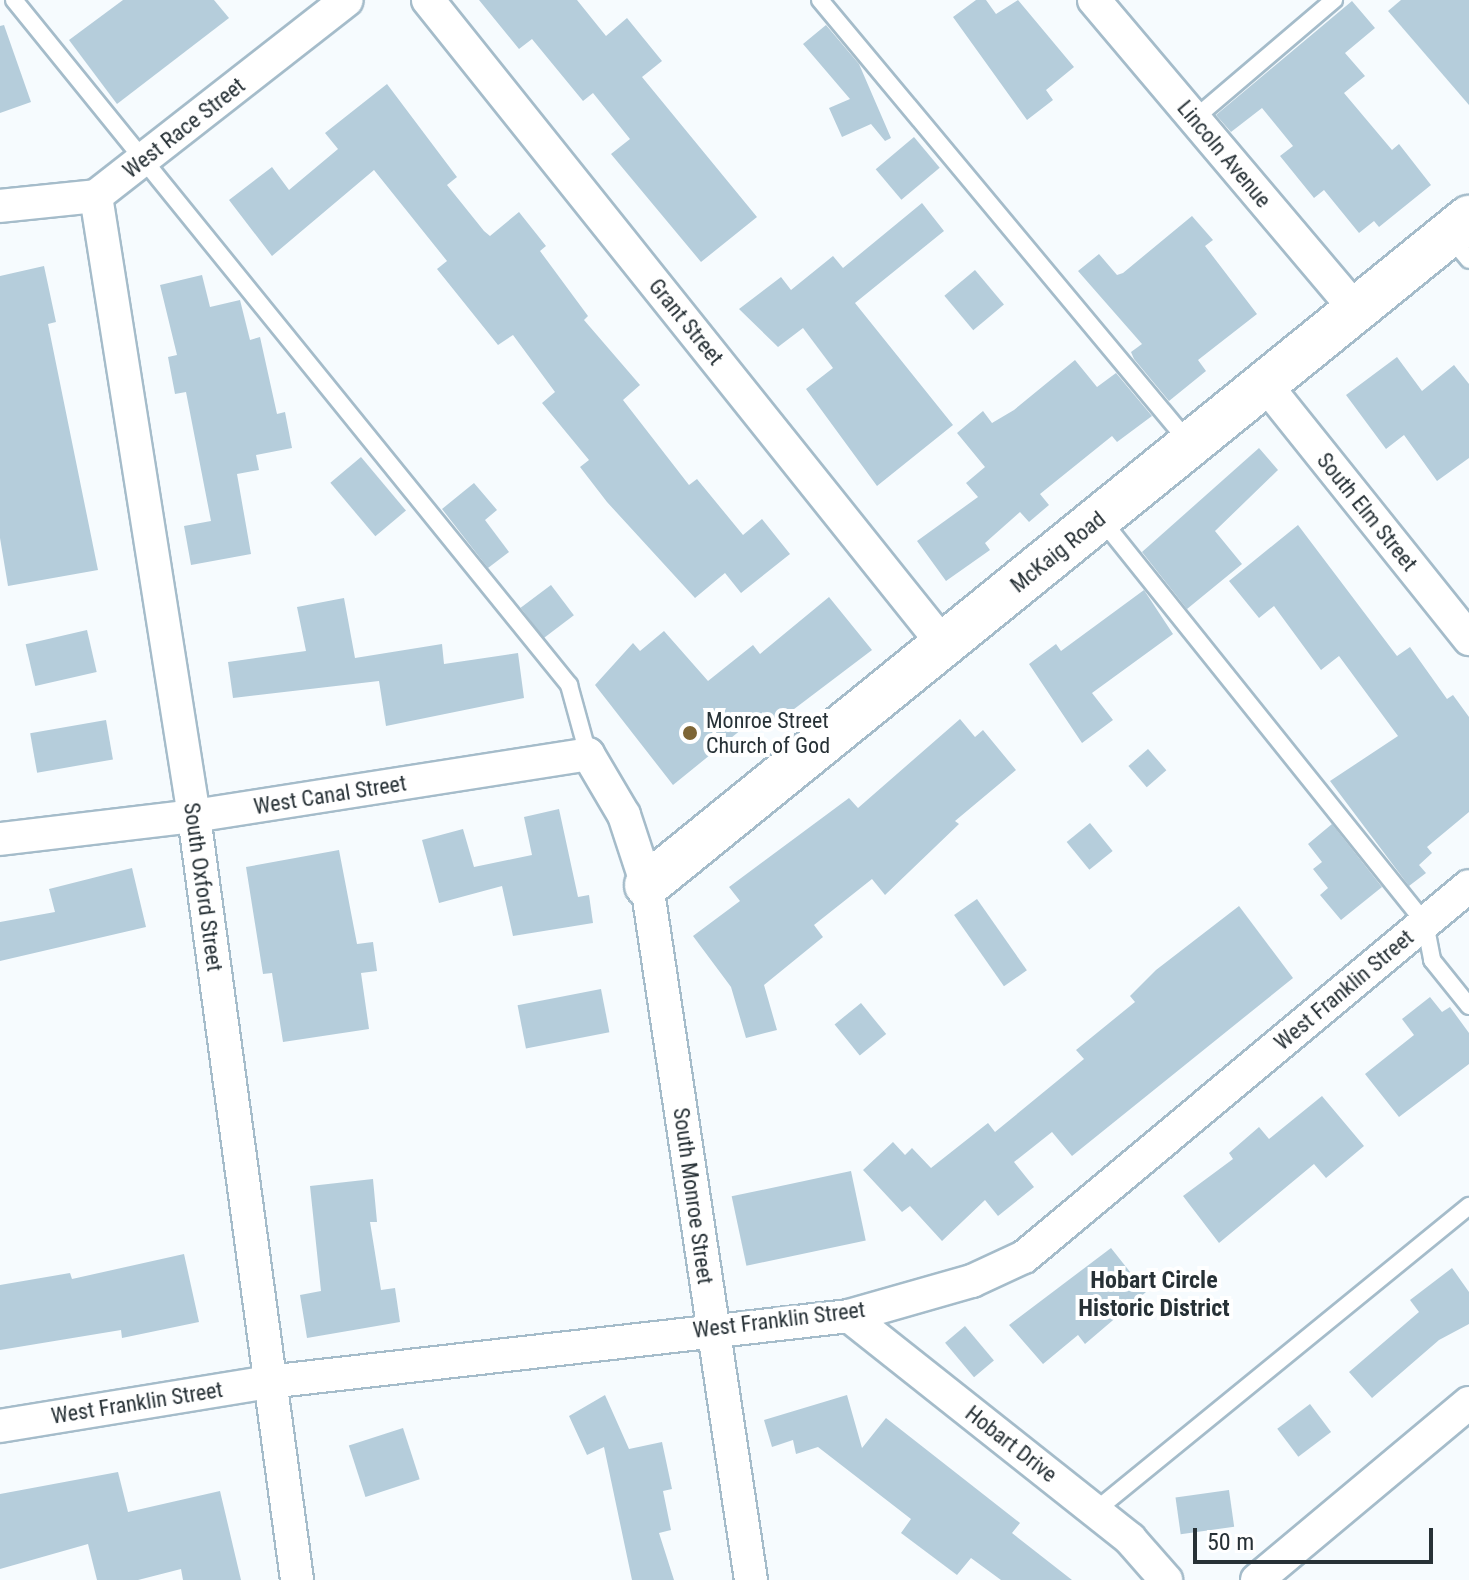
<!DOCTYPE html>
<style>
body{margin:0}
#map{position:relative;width:1469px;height:1580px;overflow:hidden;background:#f6fbfe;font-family:"Roboto Condensed",sans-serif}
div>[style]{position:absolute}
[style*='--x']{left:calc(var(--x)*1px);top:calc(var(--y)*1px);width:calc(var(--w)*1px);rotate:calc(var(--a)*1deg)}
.building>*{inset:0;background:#b5cddb;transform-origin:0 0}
.roads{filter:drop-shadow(2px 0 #a5bcca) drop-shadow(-2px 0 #a5bcca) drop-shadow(0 2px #a5bcca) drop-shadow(0 -2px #a5bcca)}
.lane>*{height:16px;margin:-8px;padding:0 8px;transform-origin:8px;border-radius:8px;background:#fff}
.street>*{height:32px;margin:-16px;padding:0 16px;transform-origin:16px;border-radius:16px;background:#fff}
.secondary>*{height:44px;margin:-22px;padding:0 22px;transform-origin:22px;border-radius:22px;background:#fff}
.dots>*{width:22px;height:22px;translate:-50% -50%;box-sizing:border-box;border:4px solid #fff;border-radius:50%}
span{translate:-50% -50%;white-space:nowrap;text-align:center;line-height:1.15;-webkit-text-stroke:8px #fff;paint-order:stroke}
.street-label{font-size:22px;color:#273136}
.poi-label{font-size:22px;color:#273136}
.left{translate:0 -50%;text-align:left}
.neighbourhood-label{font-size:24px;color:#273136;font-weight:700}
.scale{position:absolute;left:1193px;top:1528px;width:240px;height:36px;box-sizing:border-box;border:4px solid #273136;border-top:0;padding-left:10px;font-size:24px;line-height:28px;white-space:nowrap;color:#273136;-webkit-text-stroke:6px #fff;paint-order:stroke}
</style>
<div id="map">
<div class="building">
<div style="clip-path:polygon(123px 0,214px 0,229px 18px,117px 104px,69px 40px)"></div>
<div style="clip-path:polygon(479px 0,577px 0,606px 36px,627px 18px,662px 61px,642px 77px,757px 217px,701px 262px,611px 154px,630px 139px,593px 93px,583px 101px,532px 39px,519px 49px)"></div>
<div style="clip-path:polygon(976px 0,986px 0,996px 14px,1018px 0,1074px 67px,1046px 90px,1053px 100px,1027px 120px,953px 17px)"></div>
<div style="clip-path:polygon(1401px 0,1469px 0,1469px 105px,1388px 11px)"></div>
<div style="clip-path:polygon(1352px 1px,1375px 28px,1345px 53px,1365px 76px,1344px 93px,1392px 150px,1399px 144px,1431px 185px,1379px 227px,1374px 221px,1359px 233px,1324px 190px,1314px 198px,1280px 156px,1293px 146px,1262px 108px,1231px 132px,1216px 115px)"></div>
<div style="clip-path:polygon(4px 25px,31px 102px,0 113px,0 26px)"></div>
<div style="clip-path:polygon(826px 25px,859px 64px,891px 138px,885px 141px,871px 124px,842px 137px,829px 108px,850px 99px,803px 44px)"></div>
<div style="clip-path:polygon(387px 84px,457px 177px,447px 185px,484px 231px,490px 236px,519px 212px,546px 246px,540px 251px,588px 316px,584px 320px,640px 385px,623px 400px,689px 485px,697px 479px,743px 535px,762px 519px,790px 554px,741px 593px,725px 573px,695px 598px,607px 502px,580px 467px,589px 460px,542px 403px,555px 392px,513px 335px,498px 345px,437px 269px,447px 261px,374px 170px,272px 256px,229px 200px,272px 167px,289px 190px,338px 149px,325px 133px)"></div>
<div style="left:914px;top:137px;width:40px;height:50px;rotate:50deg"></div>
<div style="clip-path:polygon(922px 203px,944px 231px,855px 303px,953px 425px,877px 486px,806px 389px,833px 368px,803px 328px,778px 347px,739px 309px,781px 277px,791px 290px,833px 256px,843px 268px)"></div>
<div style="clip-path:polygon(1192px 216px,1213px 240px,1205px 246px,1257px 314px,1198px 360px,1206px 371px,1169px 401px,1134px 359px,1131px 352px,1142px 344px,1078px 271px,1099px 254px,1117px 275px,1123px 273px)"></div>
<div style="clip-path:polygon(44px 266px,56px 322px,48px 324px,98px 570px,8px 586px,0 538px,0 276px)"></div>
<div style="left:975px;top:270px;width:45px;height:40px;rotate:50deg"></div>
<div style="clip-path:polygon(202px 275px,210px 307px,240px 300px,250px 340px,260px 337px,277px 414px,285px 412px,292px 448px,256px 455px,259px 470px,237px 474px,251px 554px,191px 565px,184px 526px,211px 521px,186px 392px,175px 394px,168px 357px,177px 355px,160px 285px)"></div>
<div style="clip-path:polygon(1397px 357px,1422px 391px,1454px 365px,1469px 384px,1469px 458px,1437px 481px,1404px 435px,1386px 449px,1346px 395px)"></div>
<div style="clip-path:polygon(1075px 360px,1097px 387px,1116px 373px,1152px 416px,1117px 442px,1112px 436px,1040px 494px,1049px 505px,1029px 522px,1020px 512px,985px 543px,990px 550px,946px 581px,917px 541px,978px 497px,966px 483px,985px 467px,957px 433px,983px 411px,992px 423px,1014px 410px)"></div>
<div style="clip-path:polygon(1259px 448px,1278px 470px,1215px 531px,1242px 564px,1187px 609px,1142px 552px)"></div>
<div style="left:361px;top:457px;width:70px;height:40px;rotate:50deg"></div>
<div style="clip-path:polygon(474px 483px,497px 510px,485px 520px,509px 552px,488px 568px,442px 509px)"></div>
<div style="clip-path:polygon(1298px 525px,1397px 656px,1410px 647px,1447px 699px,1453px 695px,1469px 717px,1469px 812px,1427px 847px,1432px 853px,1419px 865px,1426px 873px,1409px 886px,1330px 781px,1398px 736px,1339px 656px,1321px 670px,1274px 606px,1259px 618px,1229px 581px)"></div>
<div style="left:551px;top:585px;width:38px;height:38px;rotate:53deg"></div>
<div style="clip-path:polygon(1144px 590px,1173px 634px,1092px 693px,1113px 720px,1082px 743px,1029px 664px,1056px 644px,1061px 651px)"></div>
<div style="clip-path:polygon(829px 597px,872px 650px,773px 725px,763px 712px,673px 785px,595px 685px,633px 643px,640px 651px,664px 631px,708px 681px,753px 645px,760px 654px)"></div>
<div style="clip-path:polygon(344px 598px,355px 658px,442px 644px,444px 664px,518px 653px,524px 698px,386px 726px,379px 681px,233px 698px,228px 662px,306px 651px,297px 607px)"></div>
<div style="left:87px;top:630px;width:43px;height:63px;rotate:77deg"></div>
<div style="clip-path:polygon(960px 719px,975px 737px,983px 730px,1016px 770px,955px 821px,959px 824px,885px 895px,872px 879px,814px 925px,823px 937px,764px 985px,777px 1030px,746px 1038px,731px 987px,693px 936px,740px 901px,729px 887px,849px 798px,858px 808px)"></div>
<div style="left:106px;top:720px;width:40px;height:77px;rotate:80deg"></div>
<div style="left:1148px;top:749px;width:28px;height:26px;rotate:49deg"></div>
<div style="clip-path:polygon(559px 809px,578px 897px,589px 895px,593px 923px,513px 936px,502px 886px,439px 903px,422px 840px,463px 829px,474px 867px,532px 855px,524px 817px)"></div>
<div style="left:1090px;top:823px;width:36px;height:30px;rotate:51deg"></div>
<div style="clip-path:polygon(1332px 824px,1382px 887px,1341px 920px,1320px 895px,1328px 888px,1313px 869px,1322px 862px,1308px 844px)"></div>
<div style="clip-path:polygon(339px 850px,357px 944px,373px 942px,377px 971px,361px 973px,369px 1029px,283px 1042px,272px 973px,263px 974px,246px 867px)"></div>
<div style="clip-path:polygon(132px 868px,146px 927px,0 961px,0 922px,55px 912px,49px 889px)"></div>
<div style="left:977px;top:899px;width:87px;height:28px;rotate:55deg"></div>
<div style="clip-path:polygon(1239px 906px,1293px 978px,1072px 1156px,1052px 1132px,1014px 1162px,1034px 1187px,998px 1216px,985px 1200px,942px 1241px,910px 1206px,902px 1212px,863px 1170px,893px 1142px,905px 1155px,912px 1148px,931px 1168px,988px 1123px,995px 1132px,1084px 1059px,1076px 1050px,1135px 1002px,1130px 996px,1156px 970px)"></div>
<div style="left:601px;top:989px;width:44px;height:85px;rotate:79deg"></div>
<div style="clip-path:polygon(1430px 997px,1442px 1012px,1450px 1007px,1469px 1033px,1469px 1064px,1399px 1117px,1365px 1074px,1414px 1035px,1402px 1019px)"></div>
<div style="left:861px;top:1003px;width:40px;height:34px;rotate:51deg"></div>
<div style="clip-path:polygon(1322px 1096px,1364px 1146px,1326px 1178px,1314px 1164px,1219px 1243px,1183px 1196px,1233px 1159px,1229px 1153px,1259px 1127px,1269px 1139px)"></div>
<div style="left:851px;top:1171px;width:71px;height:122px;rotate:78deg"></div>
<div style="clip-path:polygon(373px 1179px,377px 1222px,370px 1222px,381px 1290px,395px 1288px,400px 1322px,307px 1338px,300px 1295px,321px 1291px,310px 1186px)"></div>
<div style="clip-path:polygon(1111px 1248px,1146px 1292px,1085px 1344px,1078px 1335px,1043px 1364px,1009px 1325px)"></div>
<div style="clip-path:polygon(184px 1254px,199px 1322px,122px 1338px,121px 1330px,0 1350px,0 1285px,70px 1273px,72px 1279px)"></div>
<div style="clip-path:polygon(1452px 1268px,1469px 1292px,1469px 1324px,1439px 1340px,1372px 1398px,1349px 1372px,1419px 1312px,1410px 1300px)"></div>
<div style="left:965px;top:1326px;width:45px;height:26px;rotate:50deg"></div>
<div style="clip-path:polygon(605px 1395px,629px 1449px,662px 1442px,672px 1489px,663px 1491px,671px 1530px,659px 1533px,674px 1580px,632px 1580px,604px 1447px,587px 1455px,569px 1416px)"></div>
<div style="clip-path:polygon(847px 1395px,862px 1448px,886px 1418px,1020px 1523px,1012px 1533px,1072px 1580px,1001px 1580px,971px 1558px,957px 1575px,901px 1533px,911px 1519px,818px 1447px,796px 1454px,793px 1440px,772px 1447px,764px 1420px)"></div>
<div style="left:1310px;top:1404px;width:35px;height:41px;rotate:53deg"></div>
<div style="left:403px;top:1428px;width:54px;height:57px;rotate:72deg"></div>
<div style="clip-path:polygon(118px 1472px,128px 1512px,220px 1491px,241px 1580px,183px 1580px,181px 1569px,138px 1580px,97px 1580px,88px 1544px,0 1569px,0 1494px)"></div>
<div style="left:1229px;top:1490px;width:37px;height:54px;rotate:82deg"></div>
</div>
<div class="roads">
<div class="lane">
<div style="--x:14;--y:0;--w:882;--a:50.98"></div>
<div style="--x:569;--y:685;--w:72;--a:74.6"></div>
<div style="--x:820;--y:0;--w:578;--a:50.19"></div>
<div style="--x:1194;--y:119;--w:184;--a:-40.4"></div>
<div style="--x:1449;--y:236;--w:31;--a:50"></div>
<div style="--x:1101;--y:519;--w:518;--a:51.27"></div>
<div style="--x:1425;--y:923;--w:38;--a:79"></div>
<div style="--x:1432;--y:960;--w:59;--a:51.2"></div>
<div style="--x:1095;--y:1511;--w:483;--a:-39.2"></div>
</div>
<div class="street">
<div style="--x:428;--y:0;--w:826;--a:51.34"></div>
<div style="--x:1094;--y:0;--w:404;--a:49.8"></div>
<div style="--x:96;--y:196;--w:628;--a:81.02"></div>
<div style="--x:194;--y:816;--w:771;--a:82.32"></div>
<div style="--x:0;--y:206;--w:97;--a:-5.9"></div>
<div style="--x:96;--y:196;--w:318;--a:-38"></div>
<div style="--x:1265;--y:384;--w:327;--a:51.3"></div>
<div style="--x:0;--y:839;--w:195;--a:-6.8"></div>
<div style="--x:194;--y:816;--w:399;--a:-8.9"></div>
<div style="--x:588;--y:754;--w:71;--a:59.5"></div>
<div style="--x:624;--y:815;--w:74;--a:71.8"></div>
<div style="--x:647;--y:885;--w:703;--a:81.49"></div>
<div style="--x:849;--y:1316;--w:359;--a:38.4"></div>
<div style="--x:1130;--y:1539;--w:55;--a:48.7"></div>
<div style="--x:0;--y:1426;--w:272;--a:-9.3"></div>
<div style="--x:268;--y:1382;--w:585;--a:-6.48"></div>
<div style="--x:849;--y:1316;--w:128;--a:-15.9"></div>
<div style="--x:972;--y:1281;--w:57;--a:-24.8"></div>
<div style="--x:1024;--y:1257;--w:579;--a:-39.82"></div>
<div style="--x:1257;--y:1580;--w:276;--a:-39.9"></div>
</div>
<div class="secondary">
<div style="--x:647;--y:885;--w:1059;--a:-39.06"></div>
</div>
</div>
<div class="dots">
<div style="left:690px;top:733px;background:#7d6535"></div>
</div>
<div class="street-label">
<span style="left:184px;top:128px;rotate:-38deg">West Race Street</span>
<span style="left:1224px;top:154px;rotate:50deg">Lincoln Avenue</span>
<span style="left:686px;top:322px;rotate:51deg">Grant Street</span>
<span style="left:1367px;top:512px;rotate:51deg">South Elm Street</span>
<span style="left:1058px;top:552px;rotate:-39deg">McKaig Road</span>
<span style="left:330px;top:795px;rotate:-9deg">West Canal Street</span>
<span style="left:203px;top:887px;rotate:82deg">South Oxford Street</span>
<span style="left:1344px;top:990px;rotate:-40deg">West Franklin Street</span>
<span style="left:693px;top:1196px;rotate:82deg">South Monroe Street</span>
<span style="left:779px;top:1320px;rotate:-7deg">West Franklin Street</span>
<span style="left:137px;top:1403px;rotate:-9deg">West Franklin Street</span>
<span style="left:1011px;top:1444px;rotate:38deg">Hobart Drive</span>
</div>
<div class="poi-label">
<span class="left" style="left:706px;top:733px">Monroe Street<br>Church of God</span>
</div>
<div class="neighbourhood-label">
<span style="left:1154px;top:1295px">Hobart Circle<br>Historic District</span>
</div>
<div class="scale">50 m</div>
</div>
